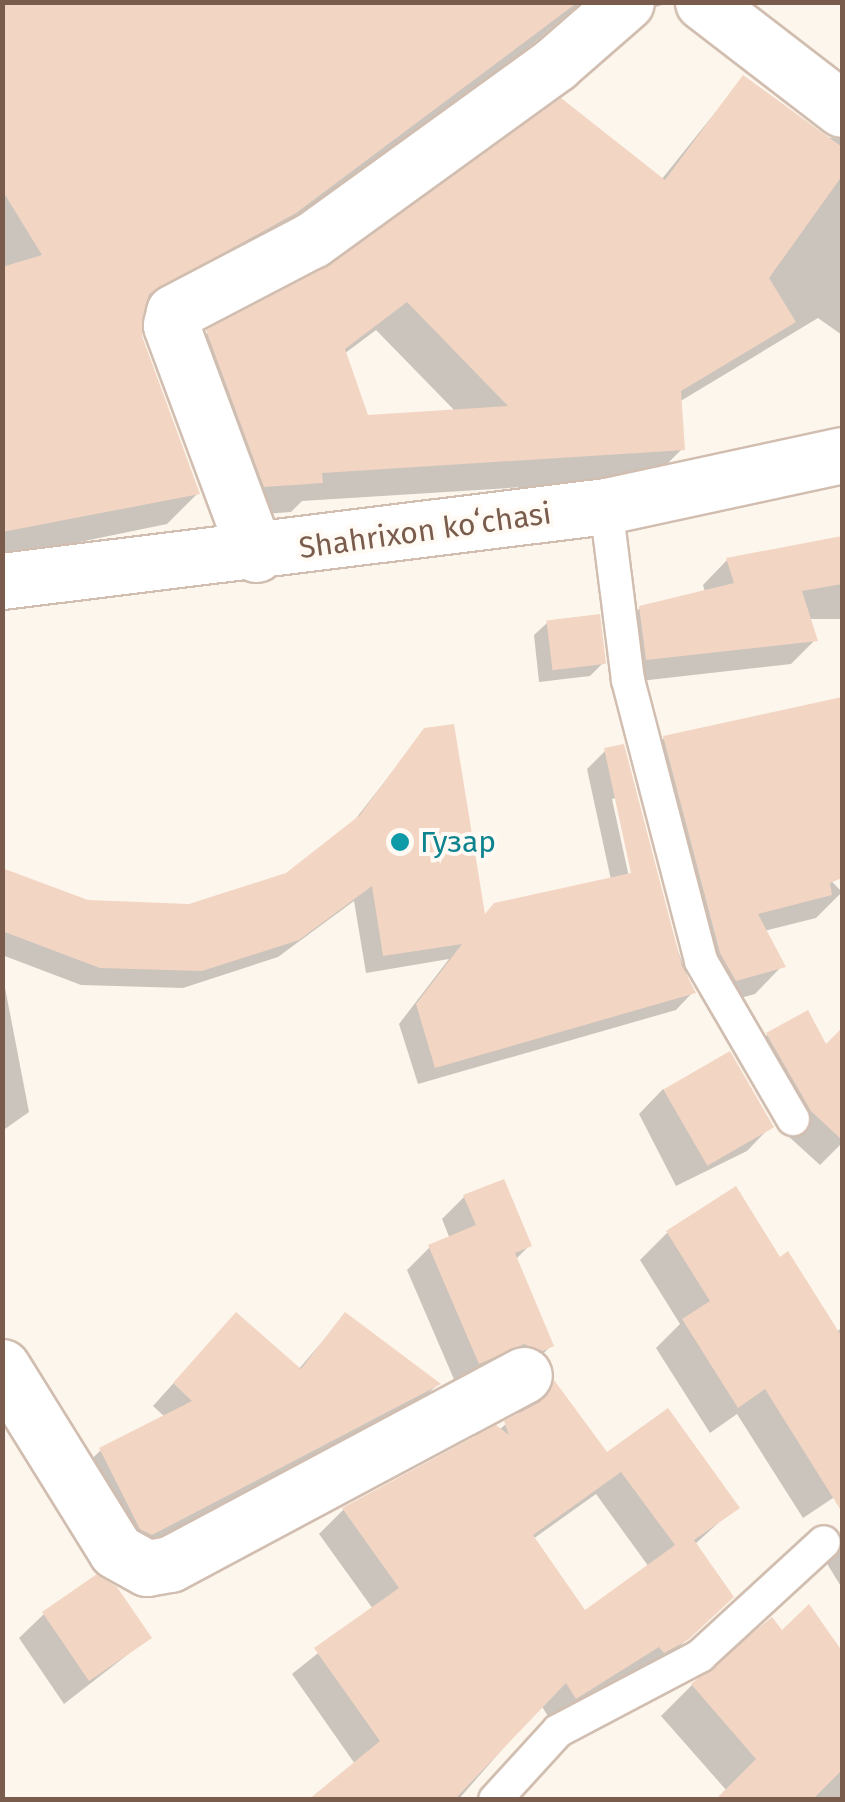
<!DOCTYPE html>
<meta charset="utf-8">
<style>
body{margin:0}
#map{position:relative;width:845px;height:1802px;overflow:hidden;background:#fdf6ec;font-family:"Fira Sans",sans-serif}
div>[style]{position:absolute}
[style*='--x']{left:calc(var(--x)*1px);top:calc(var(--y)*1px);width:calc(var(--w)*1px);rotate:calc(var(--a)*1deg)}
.shadow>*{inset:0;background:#0003}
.building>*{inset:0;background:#f3d5c3;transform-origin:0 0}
.roads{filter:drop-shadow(2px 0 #d1beb0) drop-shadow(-2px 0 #d1beb0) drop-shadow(0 2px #d1beb0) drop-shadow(0 -2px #d1beb0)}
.lane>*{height:32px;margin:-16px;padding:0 16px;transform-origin:16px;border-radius:16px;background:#fff}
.street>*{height:55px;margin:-27.5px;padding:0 27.5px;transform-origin:27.5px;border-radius:27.5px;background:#fff}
.secondary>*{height:55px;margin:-27.5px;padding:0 27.5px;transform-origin:27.5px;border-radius:27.5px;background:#fff}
.dots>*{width:28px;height:28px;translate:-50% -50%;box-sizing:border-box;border:5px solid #fffaf3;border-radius:50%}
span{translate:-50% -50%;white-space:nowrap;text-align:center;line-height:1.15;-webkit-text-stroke:8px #fffaf3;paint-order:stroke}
.street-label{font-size:30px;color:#7a5c4d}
.culture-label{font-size:30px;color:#0d838f}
.left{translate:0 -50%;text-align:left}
.frame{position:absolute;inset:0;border:5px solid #7a5c4d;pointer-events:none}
</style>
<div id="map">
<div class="shadow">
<div style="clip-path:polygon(2px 2px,582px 2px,502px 70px,262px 244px,145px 307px,139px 336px,198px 493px,167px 524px,2px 558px)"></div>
<div style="clip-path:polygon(642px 2px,671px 2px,650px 9px)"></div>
<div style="clip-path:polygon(evenodd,743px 78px,823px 137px,842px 139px,842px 335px,818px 318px,679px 402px,682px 449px,652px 479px,302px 501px,291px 512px,235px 516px,178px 362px,208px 332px,661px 180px,743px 78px,376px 330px,456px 412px,367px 418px,344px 354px,376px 330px)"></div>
<div style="clip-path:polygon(842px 539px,842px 619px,808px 619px,815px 640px,791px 664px,622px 683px,615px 633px,640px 608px,705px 592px,703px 585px,727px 560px)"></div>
<div style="clip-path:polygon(547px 623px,603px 663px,590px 676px,539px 682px,534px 635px)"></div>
<div style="clip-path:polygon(835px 701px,842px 725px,842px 838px,745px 752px,726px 772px,842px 892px,816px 918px,764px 931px,782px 966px,755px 994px,708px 1007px,693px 981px,637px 766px,664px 738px)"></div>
<div style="clip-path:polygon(evenodd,425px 730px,483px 917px,611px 880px,587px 769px,605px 751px,693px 992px,676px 1010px,418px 1084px,399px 1024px,449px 959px,366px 973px,354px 901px,278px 957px,183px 988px,81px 985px,2px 955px,2px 871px,87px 903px,189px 906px,287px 875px,350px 826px,425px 730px,616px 798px,636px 885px,631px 886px,612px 799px,616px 798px)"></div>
<div style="clip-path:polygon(2px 972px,29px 1112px,2px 1131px)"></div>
<div style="clip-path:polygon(842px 1031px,842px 1143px,820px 1165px,787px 1135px,743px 1059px,767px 1035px,825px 1048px)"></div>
<div style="clip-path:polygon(663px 1089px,771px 1126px,747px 1151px,676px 1186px,639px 1114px)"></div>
<div style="clip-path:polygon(736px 1190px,780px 1261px,837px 1332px,842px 1327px,842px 1492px,803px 1518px,737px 1414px,710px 1433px,656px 1348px,680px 1324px,640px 1260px,667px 1233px)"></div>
<div style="clip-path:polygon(464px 1197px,529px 1246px,515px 1260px,551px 1346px,528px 1368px,456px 1384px,407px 1270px,430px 1247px,450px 1239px,442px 1219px)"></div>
<div style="clip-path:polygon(345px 1315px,438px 1384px,416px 1405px,136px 1555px,78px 1472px,100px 1451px,165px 1417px,153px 1406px,215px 1337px,298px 1370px)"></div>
<div style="clip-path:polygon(evenodd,554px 1383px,606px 1456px,736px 1507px,694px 1545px,707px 1621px,661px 1663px,594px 1691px,551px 1721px,541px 1705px,458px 1800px,312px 1800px,355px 1764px,292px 1674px,373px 1609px,319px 1534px,343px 1510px,499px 1430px,554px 1383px,596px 1494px,649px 1567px,585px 1613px,533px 1539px,596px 1494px)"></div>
<div style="clip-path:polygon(842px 1533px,842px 1588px,821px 1554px)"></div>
<div style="clip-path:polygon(809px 1608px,842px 1655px,842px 1800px,719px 1800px,727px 1791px,661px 1716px,692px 1685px,781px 1633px)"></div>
<div style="clip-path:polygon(44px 1614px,149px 1638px,64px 1704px,19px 1638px)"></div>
</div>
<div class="building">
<div style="clip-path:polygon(2px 2px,578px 2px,296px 213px,149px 294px,142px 336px,200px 494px,2px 532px,2px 267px,42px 255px,2px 190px)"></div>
<div style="clip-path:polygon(evenodd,743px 75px,842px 147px,842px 176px,769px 278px,796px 322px,681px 391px,685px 450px,322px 473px,323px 483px,264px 487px,206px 330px,330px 265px,561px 98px,665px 180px,743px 75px,407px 302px,508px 406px,368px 415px,345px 349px,407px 302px)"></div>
<div style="clip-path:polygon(842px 536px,842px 584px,802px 591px,818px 641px,646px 660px,639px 606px,734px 583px,726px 558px)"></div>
<div style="left:600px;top:614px;width:50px;height:54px;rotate:83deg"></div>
<div style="clip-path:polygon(842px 697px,842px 878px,830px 883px,832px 895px,758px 914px,786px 967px,736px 981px,720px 953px,663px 736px)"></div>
<div style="clip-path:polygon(454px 724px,485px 914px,494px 903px,631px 873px,604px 748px,624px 744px,682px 966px,696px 993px,435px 1068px,416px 1004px,462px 944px,383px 956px,372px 886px,299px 940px,202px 971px,100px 968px,2px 931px,2px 868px,88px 900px,189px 904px,286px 873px,360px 815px,424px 728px)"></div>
<div style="clip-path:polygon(808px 1010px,826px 1044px,842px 1028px,842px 1140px,811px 1111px,766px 1033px)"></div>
<div style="left:730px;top:1051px;width:88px;height:77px;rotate:60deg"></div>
<div style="clip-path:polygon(504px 1179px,532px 1246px,515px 1253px,554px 1346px,543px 1351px,524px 1344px,479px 1364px,428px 1245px,476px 1225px,463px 1195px)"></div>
<div style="clip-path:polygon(736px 1186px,780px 1257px,788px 1251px,842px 1337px,842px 1512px,765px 1389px,738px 1408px,682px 1319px,710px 1301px,666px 1231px)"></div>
<div style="clip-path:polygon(236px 1312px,301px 1369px,345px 1312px,441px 1384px,152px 1535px,140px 1529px,99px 1448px,192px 1401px,173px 1383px)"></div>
<div style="clip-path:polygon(evenodd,554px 1380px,607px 1452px,668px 1408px,740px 1508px,694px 1540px,734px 1597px,688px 1640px,664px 1653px,659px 1647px,576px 1699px,566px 1683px,454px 1800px,308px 1800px,380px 1741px,314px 1648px,399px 1588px,342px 1508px,496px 1425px,509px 1435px,504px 1421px,540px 1402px,554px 1380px,621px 1472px,675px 1545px,585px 1610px,533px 1535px,621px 1472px)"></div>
<div style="clip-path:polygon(97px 1574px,117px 1587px,152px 1638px,89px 1681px,42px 1612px)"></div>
<div style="clip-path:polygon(809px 1604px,842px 1651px,842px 1770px,812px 1800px,715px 1800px,756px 1759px,691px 1684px,772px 1617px,782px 1630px)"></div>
</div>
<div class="roads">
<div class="lane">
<div style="--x:606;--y:506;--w:175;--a:82.8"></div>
<div style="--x:628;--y:680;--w:290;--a:75.4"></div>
<div style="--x:701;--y:961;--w:183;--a:59.8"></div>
<div style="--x:495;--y:1800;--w:93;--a:-47.6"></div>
<div style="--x:558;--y:1731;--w:161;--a:-27.8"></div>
<div style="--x:700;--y:1656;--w:168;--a:-42.6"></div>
</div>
<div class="street">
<div style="--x:703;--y:2;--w:175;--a:37.6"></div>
<div style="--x:256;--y:554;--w:244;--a:-110.4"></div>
<div style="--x:171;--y:325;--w:13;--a:-77"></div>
<div style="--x:174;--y:312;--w:156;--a:-27.6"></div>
<div style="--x:312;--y:240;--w:300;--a:-35.9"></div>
<div style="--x:555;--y:64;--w:94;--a:-41.1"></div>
<div style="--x:2;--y:1367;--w:216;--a:58.2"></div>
<div style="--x:116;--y:1551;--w:35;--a:29"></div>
<div style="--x:147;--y:1568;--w:23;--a:-10"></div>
<div style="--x:170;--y:1564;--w:401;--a:-28.1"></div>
</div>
<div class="secondary">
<div style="--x:2;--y:581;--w:609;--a:-7.08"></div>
<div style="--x:606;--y:506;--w:241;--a:-12.2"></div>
</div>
</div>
<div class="dots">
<div style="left:400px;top:842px;background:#0f9aa8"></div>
</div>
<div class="street-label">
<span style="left:425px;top:531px;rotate:-8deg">Shahrixon koʻchasi</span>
</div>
<div class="culture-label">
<span class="left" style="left:420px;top:842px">Гузар</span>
</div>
<div class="frame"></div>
</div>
